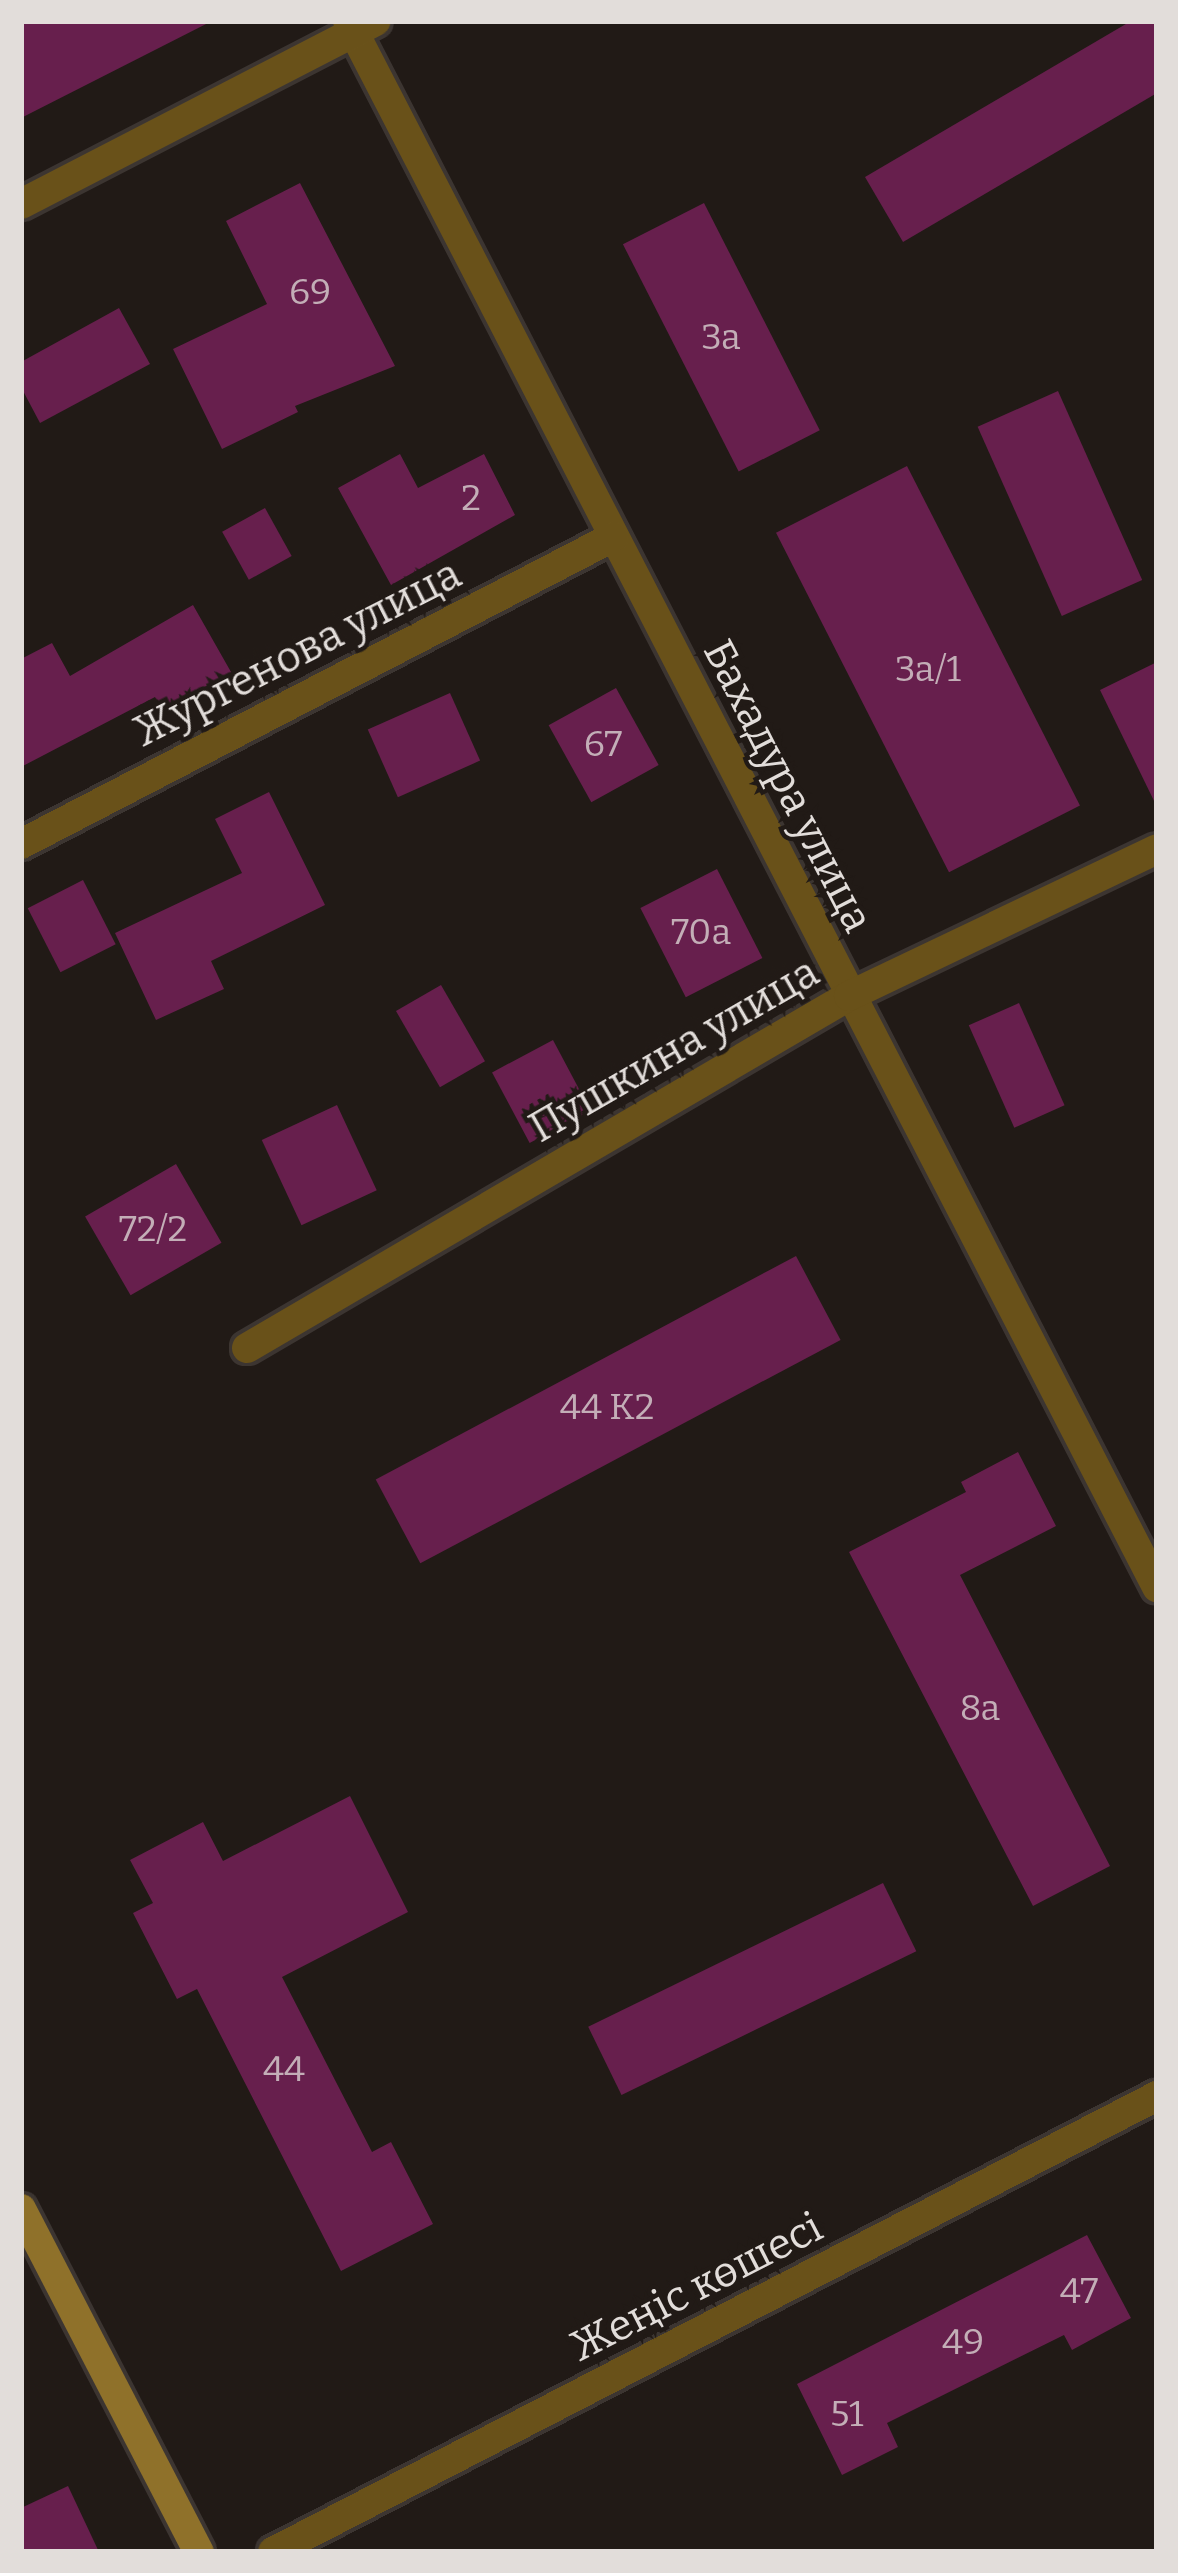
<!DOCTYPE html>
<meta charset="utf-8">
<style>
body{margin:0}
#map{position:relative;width:1178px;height:2573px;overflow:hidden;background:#211a16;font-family:Bitter,serif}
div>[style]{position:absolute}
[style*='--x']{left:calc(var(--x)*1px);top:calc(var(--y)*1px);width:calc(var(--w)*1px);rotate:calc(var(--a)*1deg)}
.building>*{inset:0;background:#671f4d;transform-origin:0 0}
.roads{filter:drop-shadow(3px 0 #3c3531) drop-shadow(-3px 0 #3c3531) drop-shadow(0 3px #3c3531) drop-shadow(0 -3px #3c3531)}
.street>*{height:30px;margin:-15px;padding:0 15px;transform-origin:15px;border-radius:15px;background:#695119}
.secondary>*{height:30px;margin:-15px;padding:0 15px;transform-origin:15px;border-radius:15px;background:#8f712a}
span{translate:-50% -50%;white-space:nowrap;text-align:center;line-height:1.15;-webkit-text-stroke:9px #211a16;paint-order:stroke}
.number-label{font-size:36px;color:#c3aeb7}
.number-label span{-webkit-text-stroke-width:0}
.street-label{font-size:42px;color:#e2ddda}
.frame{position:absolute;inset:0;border:24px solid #e2ddda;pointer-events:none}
</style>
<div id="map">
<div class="building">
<div style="clip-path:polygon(21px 21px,212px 21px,21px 118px)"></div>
<div style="clip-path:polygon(1131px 21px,1157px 21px,1157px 93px,903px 242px,865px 177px)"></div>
<div style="clip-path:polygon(300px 183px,395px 366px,295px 406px,298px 412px,222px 449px,173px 349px,267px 304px,226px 221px)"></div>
<div style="left:704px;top:203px;width:255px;height:91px;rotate:63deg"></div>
<div style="clip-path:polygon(119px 308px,150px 364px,40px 423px,21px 387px,21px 362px)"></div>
<div style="left:1058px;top:391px;width:207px;height:88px;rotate:66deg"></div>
<div style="clip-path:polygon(400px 454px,418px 488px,484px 454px,515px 515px,391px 585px,338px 488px)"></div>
<div style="left:907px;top:466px;width:381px;height:147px;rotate:63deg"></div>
<div style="left:265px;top:508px;width:55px;height:49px;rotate:61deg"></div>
<div style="clip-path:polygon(193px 605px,231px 672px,163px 711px,155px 697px,21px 767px,21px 659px,52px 643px,70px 676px)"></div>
<div style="clip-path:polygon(1157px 662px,1157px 807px,1100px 690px)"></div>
<div style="left:616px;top:688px;width:88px;height:77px;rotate:61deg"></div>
<div style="left:450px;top:693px;width:74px;height:90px;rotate:66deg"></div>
<div style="clip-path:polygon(269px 792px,325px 905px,211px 961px,224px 989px,156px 1020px,115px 933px,242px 873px,215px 819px)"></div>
<div style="left:717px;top:869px;width:100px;height:86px;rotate:63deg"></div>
<div style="left:83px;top:880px;width:72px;height:62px;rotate:63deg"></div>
<div style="left:441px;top:985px;width:88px;height:52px;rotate:60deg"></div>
<div style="left:1019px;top:1003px;width:112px;height:55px;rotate:66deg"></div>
<div style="left:553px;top:1040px;width:80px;height:69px;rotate:62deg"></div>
<div style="left:337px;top:1105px;width:94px;height:83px;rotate:65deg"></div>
<div style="left:176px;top:1164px;width:91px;height:105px;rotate:60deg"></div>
<div style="left:796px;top:1256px;width:95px;height:476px;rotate:62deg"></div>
<div style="clip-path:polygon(1018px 1452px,1056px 1526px,960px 1575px,1110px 1866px,1033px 1906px,849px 1552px,966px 1492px,961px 1482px)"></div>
<div style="clip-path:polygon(350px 1796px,408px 1912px,282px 1977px,372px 2152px,391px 2142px,433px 2224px,341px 2271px,197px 1989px,177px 1999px,133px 1913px,153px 1903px,130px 1860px,203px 1822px,223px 1861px)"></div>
<div style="left:883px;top:1883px;width:76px;height:328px;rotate:64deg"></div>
<div style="clip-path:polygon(1087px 2235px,1131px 2318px,1072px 2350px,1064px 2335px,887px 2423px,898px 2447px,842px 2475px,797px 2384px)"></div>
<div style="clip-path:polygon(68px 2486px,99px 2552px,21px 2552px,21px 2508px)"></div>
</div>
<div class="roads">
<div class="street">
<div style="--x:348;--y:21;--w:1763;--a:62.68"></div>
<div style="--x:21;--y:204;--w:399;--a:-27.3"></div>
<div style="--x:21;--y:844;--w:667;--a:-27.41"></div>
<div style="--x:247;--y:1348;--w:697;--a:-30.32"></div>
<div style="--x:849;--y:996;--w:341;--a:-25.5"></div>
<div style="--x:273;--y:2552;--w:995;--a:-27.29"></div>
</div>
<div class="secondary">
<div style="--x:21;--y:2209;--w:386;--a:62.6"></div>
</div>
</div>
<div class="number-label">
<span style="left:310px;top:293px">69</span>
<span style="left:721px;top:338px">3а</span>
<span style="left:471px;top:499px">2</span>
<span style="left:928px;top:670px">3а/1</span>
<span style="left:603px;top:745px">67</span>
<span style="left:701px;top:933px">70а</span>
<span style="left:153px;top:1230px">72/2</span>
<span style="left:607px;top:1408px">44 К2</span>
<span style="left:980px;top:1709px">8а</span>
<span style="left:284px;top:2070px">44</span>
<span style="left:1079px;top:2292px">47</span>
<span style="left:963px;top:2343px">49</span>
<span style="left:847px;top:2415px">51</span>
</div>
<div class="street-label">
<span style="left:297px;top:653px;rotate:-27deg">Жургенова улица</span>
<span style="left:788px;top:786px;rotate:63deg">Бахадура улица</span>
<span style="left:674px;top:1050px;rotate:-30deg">Пушкина улица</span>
<span style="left:696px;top:2287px;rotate:-27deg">Жеңіс көшесі</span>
</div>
<div class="frame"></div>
</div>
